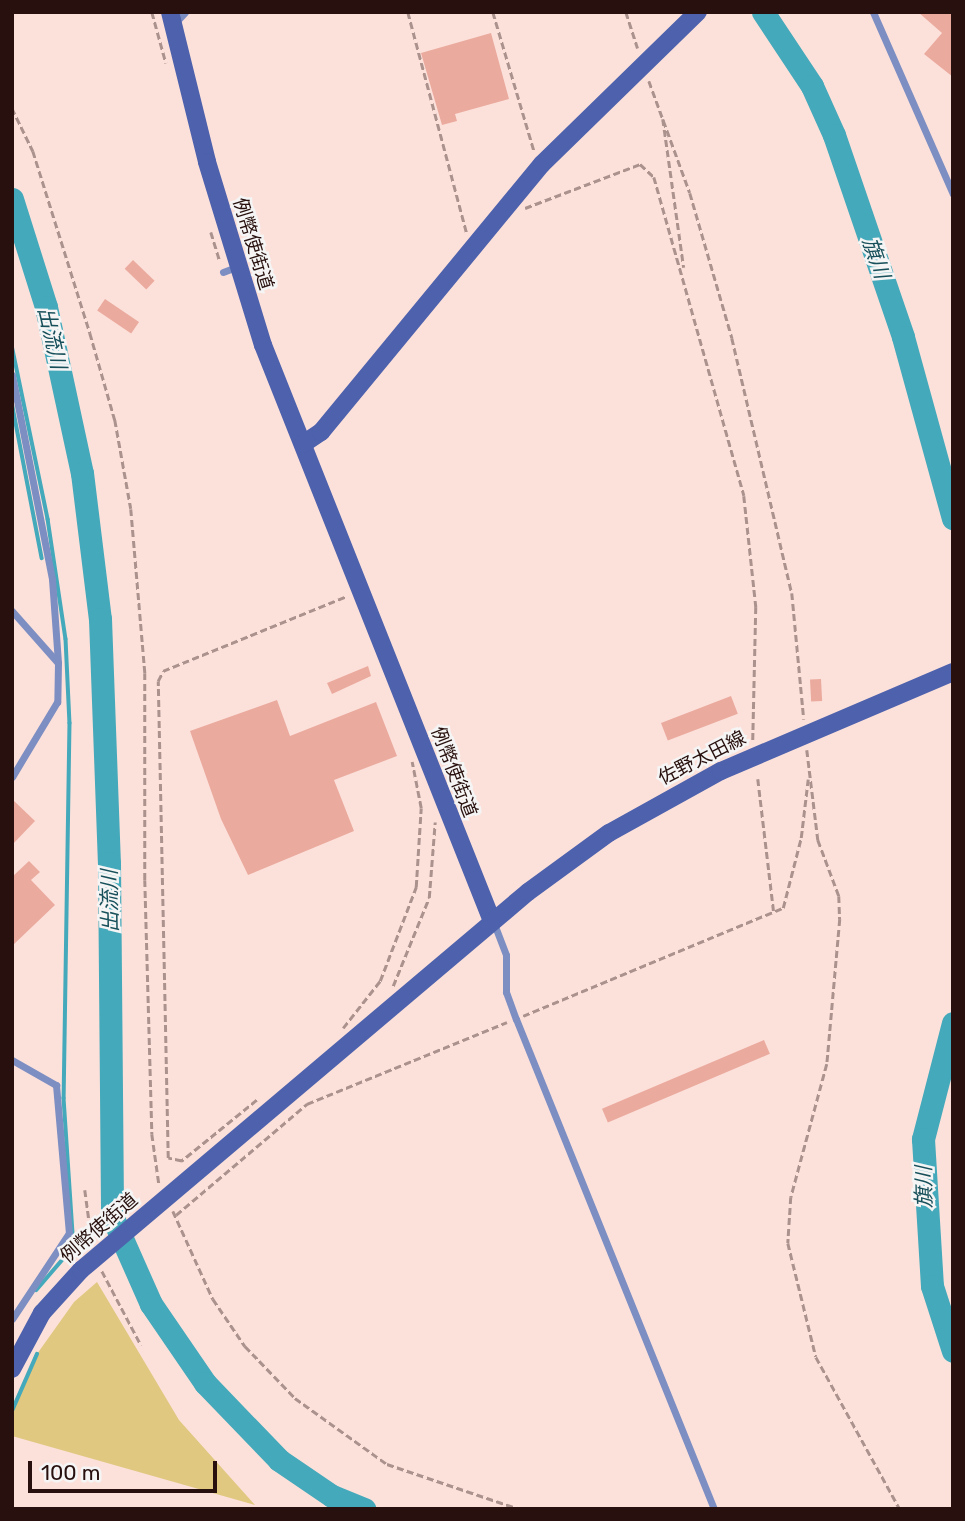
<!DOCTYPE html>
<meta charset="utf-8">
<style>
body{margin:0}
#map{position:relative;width:965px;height:1521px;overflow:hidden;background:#fce1db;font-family:Rubik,"Noto Sans JP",sans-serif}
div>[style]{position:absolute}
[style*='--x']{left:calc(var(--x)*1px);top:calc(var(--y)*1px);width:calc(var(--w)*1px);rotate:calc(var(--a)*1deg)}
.green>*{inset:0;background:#e1c881}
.stream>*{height:3.5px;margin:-1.75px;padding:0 1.75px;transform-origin:1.75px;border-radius:1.75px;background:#44a9ba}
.river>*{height:23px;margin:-11.5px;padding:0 11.5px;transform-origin:11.5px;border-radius:11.5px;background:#44a9ba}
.building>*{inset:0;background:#ebaa9e;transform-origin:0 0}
.path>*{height:2.5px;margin-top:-1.25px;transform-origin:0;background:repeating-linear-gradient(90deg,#ab928d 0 7px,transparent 0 10.5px)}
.lane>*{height:7px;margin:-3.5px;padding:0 3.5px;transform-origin:3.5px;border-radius:3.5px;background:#7d8ec2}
.secondary>*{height:18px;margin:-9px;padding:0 9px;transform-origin:9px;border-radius:9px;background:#4d61ac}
span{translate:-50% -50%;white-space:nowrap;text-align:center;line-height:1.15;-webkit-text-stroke:5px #f5f5f5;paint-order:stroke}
.street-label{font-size:19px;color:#27100d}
.water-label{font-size:21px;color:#17505a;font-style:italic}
.frame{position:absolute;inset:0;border:14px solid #27100d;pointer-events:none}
.scale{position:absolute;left:28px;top:1461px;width:189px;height:32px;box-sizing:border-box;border:4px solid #27100d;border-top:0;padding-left:9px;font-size:21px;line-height:24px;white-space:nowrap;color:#27100d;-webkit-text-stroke:5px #f5f5f5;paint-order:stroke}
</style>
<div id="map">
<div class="green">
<div style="clip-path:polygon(97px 1282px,179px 1420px,255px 1505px,12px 1436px,12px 1412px,37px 1354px,74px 1302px)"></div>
</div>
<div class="stream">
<div style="--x:12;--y:345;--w:178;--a:78.3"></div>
<div style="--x:48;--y:519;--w:121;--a:81.5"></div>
<div style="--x:66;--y:639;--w:84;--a:87.3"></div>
<div style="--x:70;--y:723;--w:375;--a:90.9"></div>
<div style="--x:64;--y:1098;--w:149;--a:86.2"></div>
<div style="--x:74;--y:1247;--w:57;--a:130.7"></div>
<div style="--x:12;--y:402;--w:159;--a:79.1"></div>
<div style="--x:12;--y:1296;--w:9;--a:90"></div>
<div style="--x:12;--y:1411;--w:62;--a:-66.3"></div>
</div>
<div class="river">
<div style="--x:763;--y:12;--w:89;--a:56.5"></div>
<div style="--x:812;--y:86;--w:54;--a:65.8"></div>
<div style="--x:834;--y:135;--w:213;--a:71.1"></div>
<div style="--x:903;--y:337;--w:188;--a:74.6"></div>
<div style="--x:12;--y:199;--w:113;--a:72.5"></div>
<div style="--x:46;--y:307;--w:170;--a:77.8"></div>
<div style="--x:82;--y:473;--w:147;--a:83"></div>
<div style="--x:100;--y:619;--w:244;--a:87.9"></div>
<div style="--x:109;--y:863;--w:353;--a:89.5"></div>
<div style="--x:112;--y:1216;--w:96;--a:66.1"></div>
<div style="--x:151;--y:1304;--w:96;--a:55.6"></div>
<div style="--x:205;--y:1383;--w:107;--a:46.1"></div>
<div style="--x:279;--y:1460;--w:64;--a:34.2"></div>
<div style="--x:332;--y:1496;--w:35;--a:22"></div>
<div style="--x:953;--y:1023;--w:120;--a:104.5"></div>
<div style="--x:923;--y:1139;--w:147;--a:86.5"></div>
<div style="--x:932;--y:1286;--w:68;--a:72.1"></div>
</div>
<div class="building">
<div style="clip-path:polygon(918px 12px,953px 12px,953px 77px,924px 54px,942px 33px)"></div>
<div style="clip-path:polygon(491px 33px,509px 99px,455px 114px,457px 121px,442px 125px,421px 53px)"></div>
<div style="left:133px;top:260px;width:30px;height:12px;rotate:44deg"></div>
<div style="left:105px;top:299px;width:41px;height:14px;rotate:34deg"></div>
<div style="clip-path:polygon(368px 666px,371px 676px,332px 694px,327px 683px)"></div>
<div style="left:821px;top:679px;width:22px;height:11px;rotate:87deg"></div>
<div style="left:731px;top:696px;width:19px;height:75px;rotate:69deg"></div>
<div style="clip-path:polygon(277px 700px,290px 736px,376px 702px,397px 756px,334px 780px,354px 831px,248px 875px,221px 819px,190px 731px)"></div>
<div style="clip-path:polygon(12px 799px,35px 821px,12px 845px)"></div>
<div style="clip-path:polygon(29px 861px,40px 872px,31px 880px,55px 905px,12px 946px,12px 877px)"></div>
<div style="left:764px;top:1040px;width:15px;height:176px;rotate:67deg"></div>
</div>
<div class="path">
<div style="--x:152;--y:12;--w:53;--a:74.6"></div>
<div style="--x:408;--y:12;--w:230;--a:75.1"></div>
<div style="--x:493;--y:12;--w:144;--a:73.5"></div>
<div style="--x:626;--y:12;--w:38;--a:72"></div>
<div style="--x:649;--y:81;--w:119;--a:69.9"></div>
<div style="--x:690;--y:193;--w:151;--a:73.8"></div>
<div style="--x:732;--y:338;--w:262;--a:76.8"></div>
<div style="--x:792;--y:593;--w:127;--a:84.6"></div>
<div style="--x:12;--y:108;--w:48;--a:64"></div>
<div style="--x:33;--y:151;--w:191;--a:72.6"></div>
<div style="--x:90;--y:333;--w:91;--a:74"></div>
<div style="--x:115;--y:420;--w:90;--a:79.8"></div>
<div style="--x:131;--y:509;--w:165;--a:85.1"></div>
<div style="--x:145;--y:673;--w:207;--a:90"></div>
<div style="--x:145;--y:880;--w:254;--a:88.4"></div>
<div style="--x:152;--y:1134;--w:50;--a:82"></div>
<div style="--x:663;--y:119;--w:150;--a:82"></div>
<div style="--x:525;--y:208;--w:123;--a:-20.9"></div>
<div style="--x:640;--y:164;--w:19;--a:43"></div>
<div style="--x:654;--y:177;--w:331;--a:74.2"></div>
<div style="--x:744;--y:496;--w:112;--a:83.8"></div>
<div style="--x:756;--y:607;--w:133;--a:91.3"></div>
<div style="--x:211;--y:232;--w:31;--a:73"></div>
<div style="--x:807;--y:750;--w:91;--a:83"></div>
<div style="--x:818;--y:840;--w:60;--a:69.4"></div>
<div style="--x:839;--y:896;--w:23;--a:88"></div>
<div style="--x:840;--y:919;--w:146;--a:95.1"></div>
<div style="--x:827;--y:1064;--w:138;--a:105.1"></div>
<div style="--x:791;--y:1197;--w:46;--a:93.7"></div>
<div style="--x:788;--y:1243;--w:117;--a:76.2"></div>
<div style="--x:816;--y:1357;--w:174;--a:61.1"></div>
<div style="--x:758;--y:779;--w:136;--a:83.2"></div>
<div style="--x:393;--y:986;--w:95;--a:-67.8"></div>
<div style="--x:429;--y:898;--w:76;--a:-85.5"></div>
<div style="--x:523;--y:1016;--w:282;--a:-22.6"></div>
<div style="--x:783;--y:908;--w:72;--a:-75.6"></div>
<div style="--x:801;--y:838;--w:59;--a:-83.2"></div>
<div style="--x:343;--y:1028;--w:60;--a:-51.8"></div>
<div style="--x:380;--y:981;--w:101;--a:-69"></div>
<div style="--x:416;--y:887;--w:79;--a:-86.4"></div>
<div style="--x:421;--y:808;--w:47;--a:-101.1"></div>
<div style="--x:257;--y:1100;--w:97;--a:140.9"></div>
<div style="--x:182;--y:1161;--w:14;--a:-168"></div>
<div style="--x:168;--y:1158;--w:477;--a:-91.2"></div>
<div style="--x:158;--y:681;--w:11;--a:-63"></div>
<div style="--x:163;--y:671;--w:199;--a:-22.2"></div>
<div style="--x:85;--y:1190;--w:52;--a:82.3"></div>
<div style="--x:173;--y:1211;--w:97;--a:65.6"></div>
<div style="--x:213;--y:1299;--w:57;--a:55.8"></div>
<div style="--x:245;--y:1346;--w:72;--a:46.1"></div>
<div style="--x:295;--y:1398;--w:113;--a:35.7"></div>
<div style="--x:387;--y:1464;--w:139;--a:18.8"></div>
<div style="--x:176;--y:1215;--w:172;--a:-40.3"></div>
<div style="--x:307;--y:1104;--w:216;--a:-22.3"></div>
<div style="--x:102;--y:1271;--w:84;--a:62.2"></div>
</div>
<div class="lane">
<div style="--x:873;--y:12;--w:199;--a:66.3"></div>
<div style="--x:174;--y:24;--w:16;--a:-47"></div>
<div style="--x:223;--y:272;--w:14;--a:-21"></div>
<div style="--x:12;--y:375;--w:208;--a:78.9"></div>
<div style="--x:52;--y:579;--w:84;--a:85.9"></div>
<div style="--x:58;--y:663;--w:39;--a:91"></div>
<div style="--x:57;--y:702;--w:87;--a:121"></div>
<div style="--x:12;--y:611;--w:69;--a:48.5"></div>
<div style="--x:493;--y:921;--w:36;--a:69"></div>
<div style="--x:506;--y:955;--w:37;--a:90"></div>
<div style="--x:506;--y:992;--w:29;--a:70"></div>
<div style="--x:516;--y:1019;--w:528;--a:68"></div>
<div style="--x:12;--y:1060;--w:51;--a:29.6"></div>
<div style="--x:56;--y:1085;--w:149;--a:85"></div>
<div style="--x:69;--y:1233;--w:103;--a:123.5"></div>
</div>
<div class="secondary">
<div style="--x:170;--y:12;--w:154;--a:76.1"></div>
<div style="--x:207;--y:162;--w:191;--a:73"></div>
<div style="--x:263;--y:345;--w:620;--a:68.32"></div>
<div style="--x:303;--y:444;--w:22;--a:-34"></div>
<div style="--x:321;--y:432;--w:347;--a:-50.5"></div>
<div style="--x:542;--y:164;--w:218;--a:-44.3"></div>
<div style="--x:12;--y:1369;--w:64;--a:-61.8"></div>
<div style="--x:42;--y:1313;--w:58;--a:-47.8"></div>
<div style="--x:81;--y:1270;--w:585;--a:-40.22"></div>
<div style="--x:528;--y:892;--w:100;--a:-36.1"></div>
<div style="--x:609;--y:833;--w:128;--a:-29"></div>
<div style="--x:721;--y:771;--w:252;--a:-23.1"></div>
</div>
<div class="street-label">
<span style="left:253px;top:244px;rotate:73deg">例幣使街道</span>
<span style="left:702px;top:758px;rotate:-27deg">佐野太田線</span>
<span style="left:454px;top:772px;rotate:69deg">例幣使街道</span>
<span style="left:99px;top:1228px;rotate:-41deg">例幣使街道</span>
</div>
<div class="water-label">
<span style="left:876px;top:258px;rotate:71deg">旗川</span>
<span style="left:52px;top:338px;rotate:77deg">出流川</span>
<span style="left:110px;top:901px;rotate:-91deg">出流川</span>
<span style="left:924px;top:1187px;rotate:-91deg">旗川</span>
</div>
<div class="frame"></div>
<div class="scale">100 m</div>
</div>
